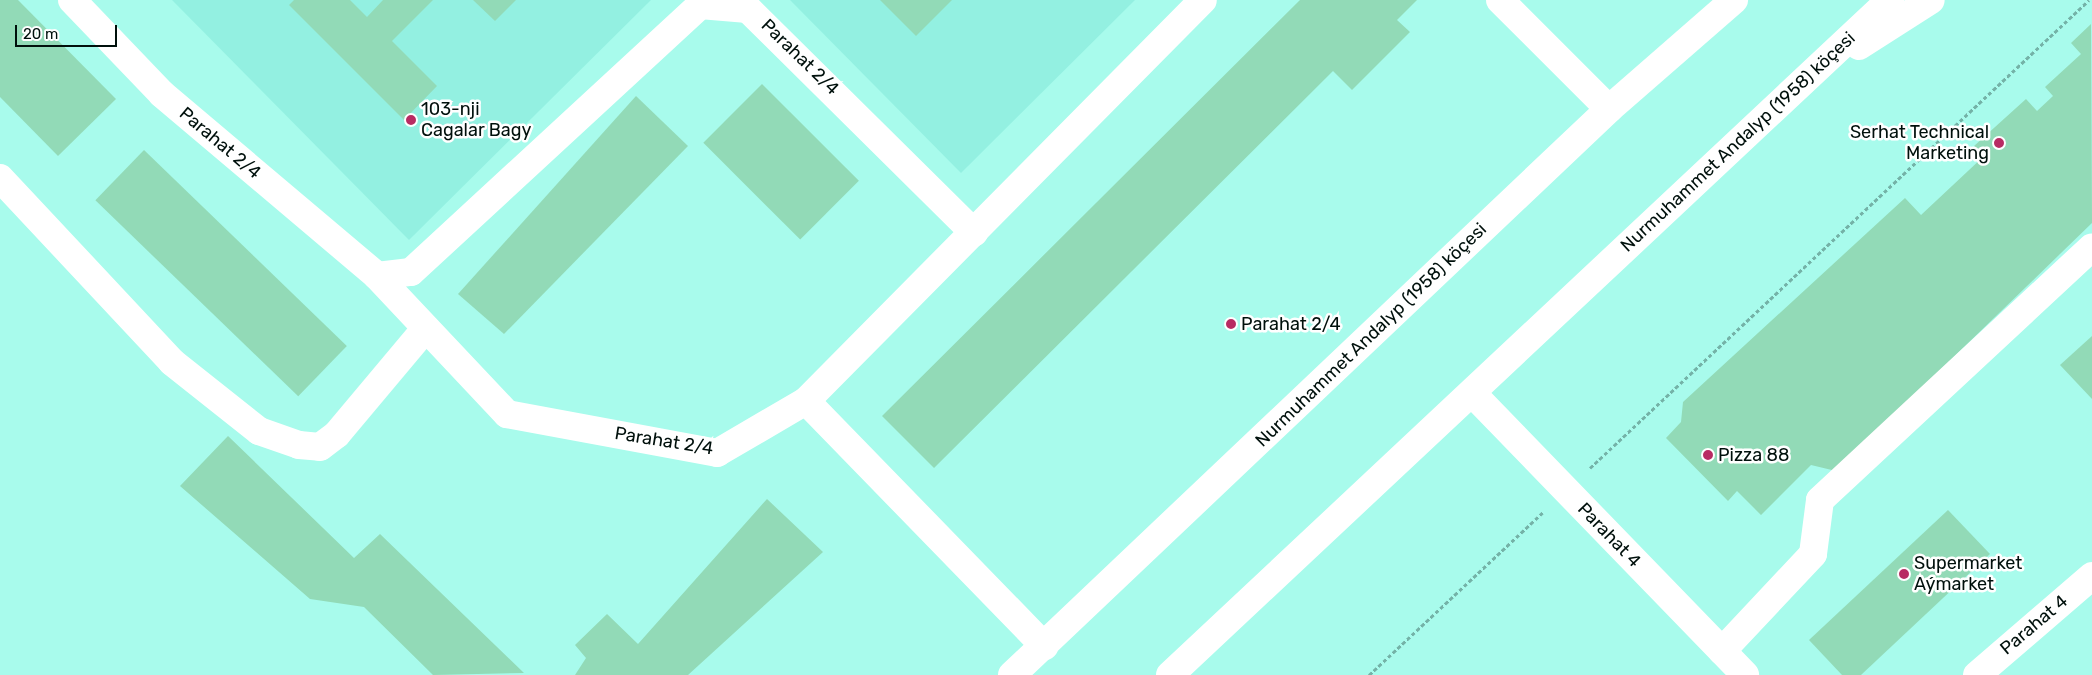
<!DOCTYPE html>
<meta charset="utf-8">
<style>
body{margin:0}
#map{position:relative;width:2092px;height:675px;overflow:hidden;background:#a8fbec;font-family:Rubik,sans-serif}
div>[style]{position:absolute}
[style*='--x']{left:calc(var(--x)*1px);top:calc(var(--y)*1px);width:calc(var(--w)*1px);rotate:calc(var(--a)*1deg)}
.built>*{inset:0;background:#93f0e1}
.building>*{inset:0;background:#92dab7;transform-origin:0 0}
.path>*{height:3px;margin-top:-1.5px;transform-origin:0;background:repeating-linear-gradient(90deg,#74b2a7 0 4px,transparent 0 6.5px)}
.minor>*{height:28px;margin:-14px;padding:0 14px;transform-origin:14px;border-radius:14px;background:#fff}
.major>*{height:28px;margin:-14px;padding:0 14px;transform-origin:14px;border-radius:14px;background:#fff}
.dots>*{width:14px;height:14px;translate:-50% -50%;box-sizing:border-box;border:2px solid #fff;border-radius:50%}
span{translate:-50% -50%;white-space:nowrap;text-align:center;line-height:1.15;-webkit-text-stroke:5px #fff;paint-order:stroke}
.street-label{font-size:18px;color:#00100c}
.poi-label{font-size:18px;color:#00100c}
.left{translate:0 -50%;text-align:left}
.right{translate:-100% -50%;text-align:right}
.scale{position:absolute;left:15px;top:25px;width:102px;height:22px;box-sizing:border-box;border:2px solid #00100c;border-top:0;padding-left:6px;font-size:15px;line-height:18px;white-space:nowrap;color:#00100c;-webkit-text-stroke:4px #fff;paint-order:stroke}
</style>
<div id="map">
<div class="built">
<div style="clip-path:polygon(172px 0,651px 0,409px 240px)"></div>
<div style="clip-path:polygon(790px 0,1135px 0,961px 173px)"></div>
</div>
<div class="building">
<div style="clip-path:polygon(0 0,18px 0,116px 99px,58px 156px,0 97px)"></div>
<div style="clip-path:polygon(294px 0,350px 0,367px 17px,383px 0,433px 0,392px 41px,437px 86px,404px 120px,289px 5px)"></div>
<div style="clip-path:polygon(473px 0,516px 0,495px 21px)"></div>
<div style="clip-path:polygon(880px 0,952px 0,916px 36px)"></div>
<div style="clip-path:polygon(1300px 0,1417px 0,1397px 20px,1410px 32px,1352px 90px,1333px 71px,934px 468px,882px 416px)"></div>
<div style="clip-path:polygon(2091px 24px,2092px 223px,1836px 471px,1811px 465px,1761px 515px,1737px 491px,1728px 501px,1666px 438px,1681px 422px,1683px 402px,1905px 198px,1921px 215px,1984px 156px,1974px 146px,2026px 99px,2037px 111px,2053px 96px,2045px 87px,2081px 54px,2071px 43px)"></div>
<div style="left:762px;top:84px;width:137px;height:83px;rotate:45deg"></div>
<div style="clip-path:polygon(636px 96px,688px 146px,504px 334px,458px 294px)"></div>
<div style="left:144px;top:150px;width:282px;height:70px;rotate:44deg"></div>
<div style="clip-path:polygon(2092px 336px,2092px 399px,2060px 365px)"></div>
<div style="clip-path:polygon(228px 436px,354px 558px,380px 534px,524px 673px,433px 675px,364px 607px,310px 599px,180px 486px)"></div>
<div style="clip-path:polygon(767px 499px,823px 552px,688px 675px,575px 675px,586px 658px,575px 645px,607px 614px,638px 644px)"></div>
<div style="clip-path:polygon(1948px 510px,1990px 554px,1861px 675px,1842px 675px,1809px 640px)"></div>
</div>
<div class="path">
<div style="--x:1590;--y:468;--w:684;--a:-43.16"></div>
<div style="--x:1369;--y:675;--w:238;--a:-43.1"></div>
</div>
<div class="minor">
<div style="--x:72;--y:0;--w:130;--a:46.2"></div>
<div style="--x:162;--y:94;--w:282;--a:40.2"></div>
<div style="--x:377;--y:276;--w:34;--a:-7"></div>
<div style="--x:411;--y:272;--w:393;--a:-42.7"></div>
<div style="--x:700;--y:5;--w:48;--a:4.8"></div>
<div style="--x:748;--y:9;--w:318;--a:44.7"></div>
<div style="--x:1500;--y:0;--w:154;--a:45"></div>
<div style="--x:0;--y:178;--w:252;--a:46.9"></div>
<div style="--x:172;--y:362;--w:111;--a:38.4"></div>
<div style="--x:259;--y:431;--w:42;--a:19.3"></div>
<div style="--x:299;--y:445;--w:21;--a:5"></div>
<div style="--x:320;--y:447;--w:21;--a:-37"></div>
<div style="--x:337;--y:434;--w:138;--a:-50"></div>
<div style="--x:377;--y:276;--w:190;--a:46.7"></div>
<div style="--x:507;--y:414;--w:214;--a:10.5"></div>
<div style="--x:717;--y:453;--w:103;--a:-30.3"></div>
<div style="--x:806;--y:401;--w:342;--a:45.8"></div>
<div style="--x:1473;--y:394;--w:391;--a:45.9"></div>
<div style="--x:806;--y:401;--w:564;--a:-45.29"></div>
<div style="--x:1722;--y:651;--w:133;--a:-46.8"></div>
<div style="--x:1813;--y:554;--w:54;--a:-82.6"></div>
<div style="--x:1820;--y:500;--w:371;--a:-42.9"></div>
<div style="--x:1977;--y:675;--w:152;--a:-40.7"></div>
</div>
<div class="major">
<div style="--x:1859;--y:46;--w:85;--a:-32.6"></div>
<div style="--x:1012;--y:675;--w:823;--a:-43.47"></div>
<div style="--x:1609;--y:109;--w:166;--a:-41.1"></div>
<div style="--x:1170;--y:675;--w:987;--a:-43.15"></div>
</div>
<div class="dots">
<div style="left:411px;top:120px;background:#b82c63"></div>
<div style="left:1999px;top:143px;background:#b82c63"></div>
<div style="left:1231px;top:324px;background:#b82c63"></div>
<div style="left:1708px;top:455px;background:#b82c63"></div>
<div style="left:1904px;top:574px;background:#b82c63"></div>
</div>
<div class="street-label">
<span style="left:800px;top:57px;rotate:44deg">Parahat 2/4</span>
<span style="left:1738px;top:142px;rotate:-43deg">Nurmuhammet Andalyp (1958) köçesi</span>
<span style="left:220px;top:143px;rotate:40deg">Parahat 2/4</span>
<span style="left:1371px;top:335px;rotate:-44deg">Nurmuhammet Andalyp (1958) köçesi</span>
<span style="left:664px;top:441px;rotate:9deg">Parahat 2/4</span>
<span style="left:1609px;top:535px;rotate:46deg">Parahat 4</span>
<span style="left:2034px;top:625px;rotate:-40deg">Parahat 4</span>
</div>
<div class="poi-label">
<span class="left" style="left:421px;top:120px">103-nji<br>Cagalar Bagy</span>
<span class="right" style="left:1989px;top:143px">Serhat Technical<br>Marketing</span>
<span class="left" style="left:1241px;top:324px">Parahat 2/4</span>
<span class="left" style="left:1718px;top:455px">Pizza 88</span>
<span class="left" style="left:1914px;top:574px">Supermarket<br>Aýmarket</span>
</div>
<div class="scale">20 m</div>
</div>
